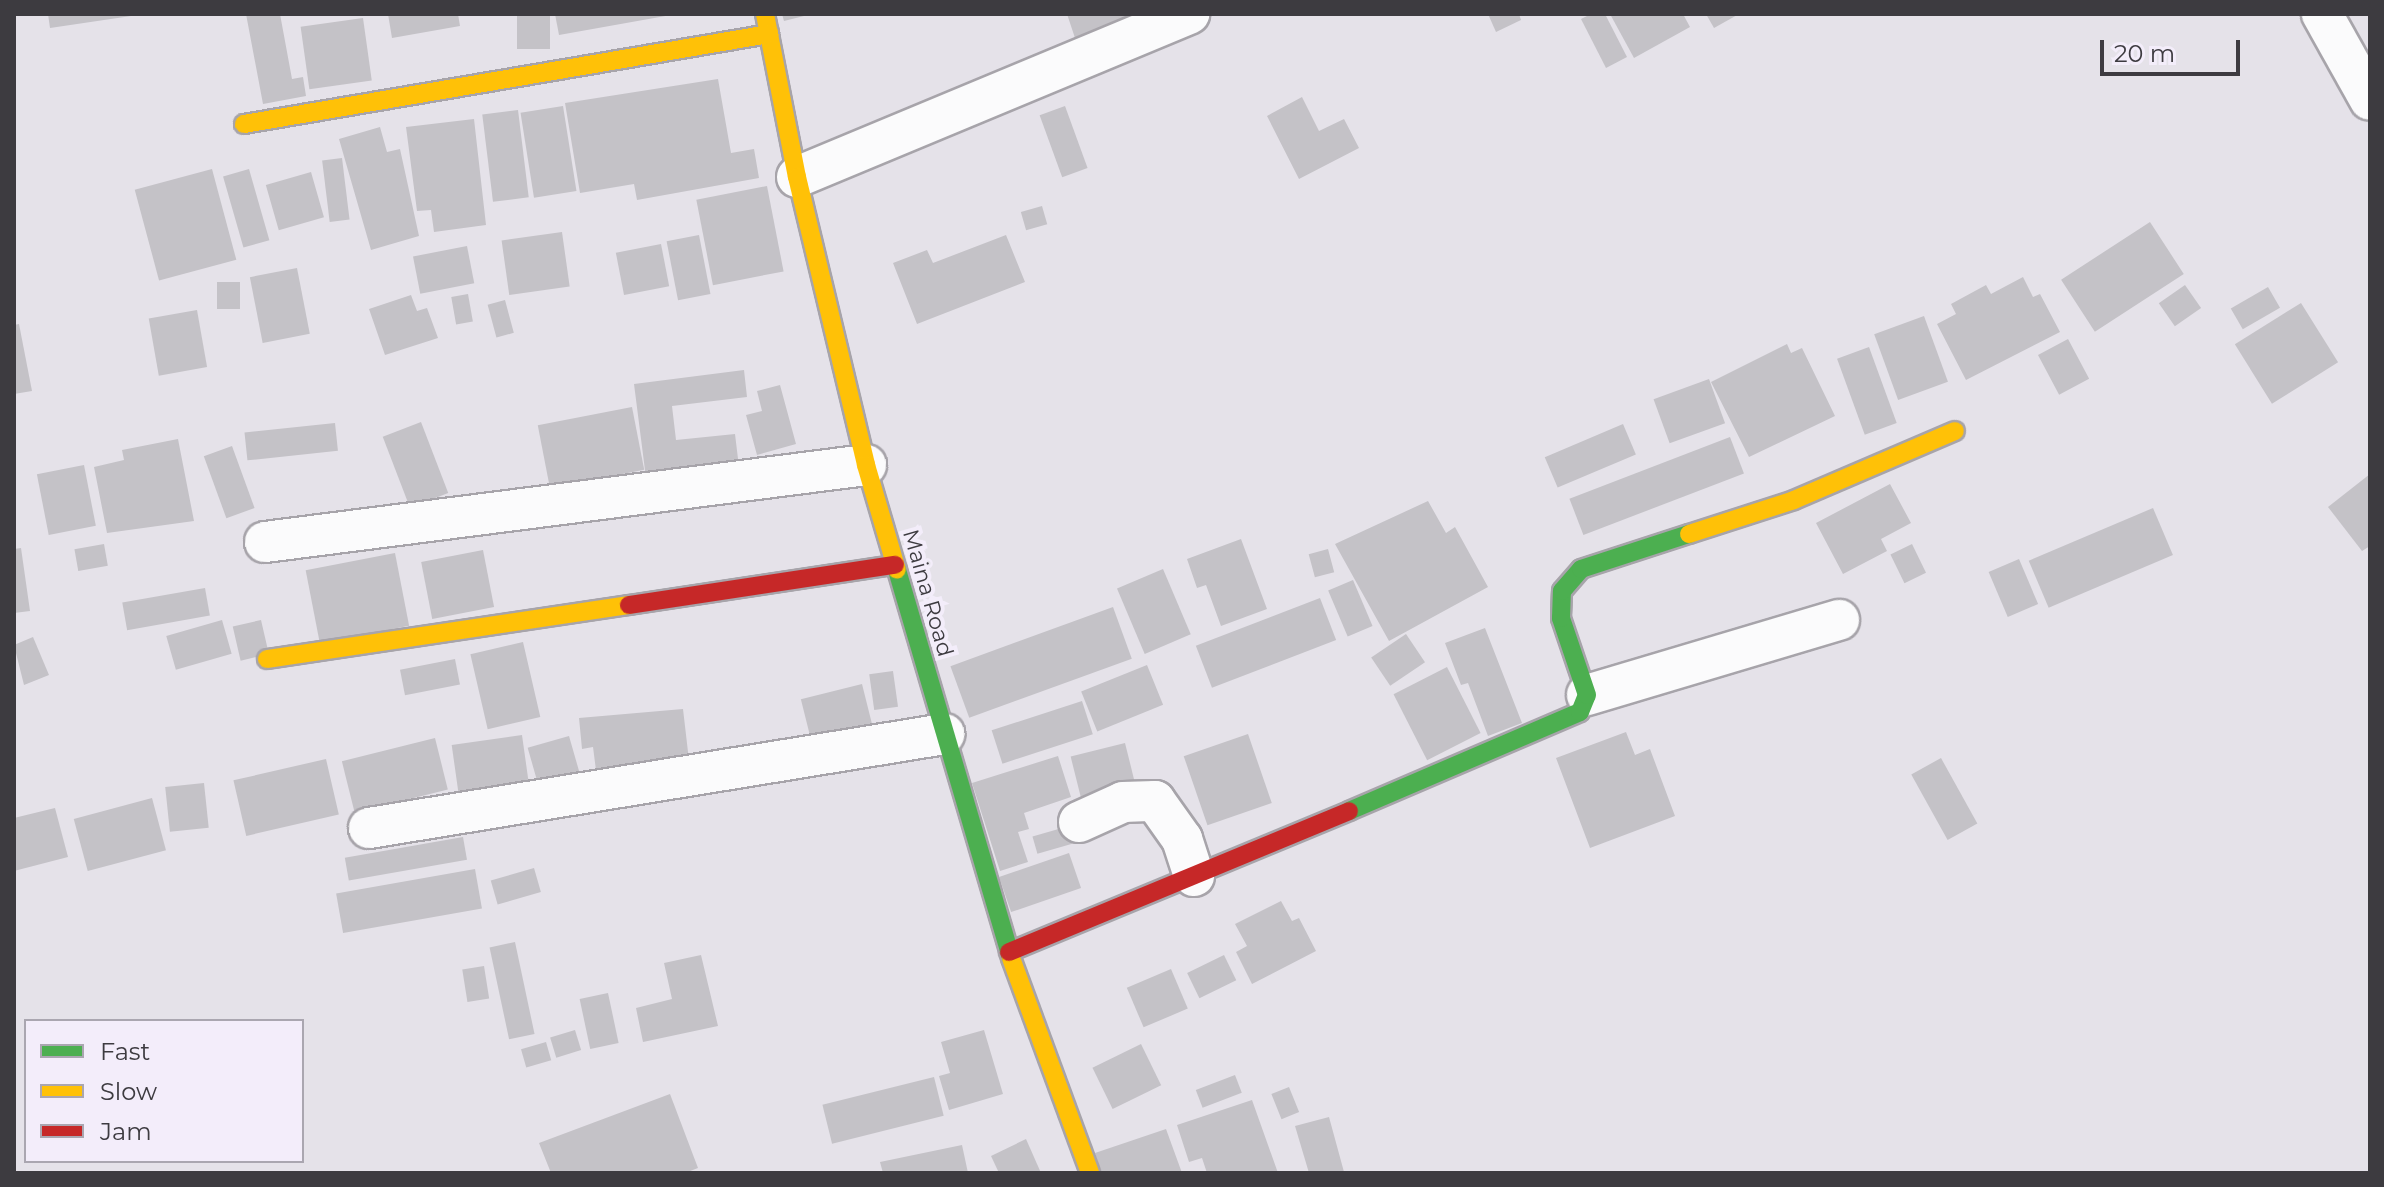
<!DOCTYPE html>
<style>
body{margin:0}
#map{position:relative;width:2384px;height:1187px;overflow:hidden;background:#e5e2e9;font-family:Montserrat,sans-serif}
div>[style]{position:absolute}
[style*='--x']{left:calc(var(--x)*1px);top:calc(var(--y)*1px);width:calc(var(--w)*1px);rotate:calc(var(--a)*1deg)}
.building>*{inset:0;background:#c4c2c7;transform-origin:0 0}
.roads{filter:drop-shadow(2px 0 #a7a4aa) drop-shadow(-2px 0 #a7a4aa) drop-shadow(0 2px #a7a4aa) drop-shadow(0 -2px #a7a4aa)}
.street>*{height:40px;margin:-20px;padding:0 20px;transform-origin:20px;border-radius:20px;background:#fbfbfc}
.fast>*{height:18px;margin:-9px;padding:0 9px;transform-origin:9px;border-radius:9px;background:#4caf50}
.slow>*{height:18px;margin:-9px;padding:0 9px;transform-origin:9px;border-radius:9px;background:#ffc107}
.jam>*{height:18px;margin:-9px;padding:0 9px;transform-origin:9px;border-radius:9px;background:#c62828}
span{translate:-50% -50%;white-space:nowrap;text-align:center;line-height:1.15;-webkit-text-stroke:8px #f3edfa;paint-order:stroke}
.street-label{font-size:22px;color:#3d3b40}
.frame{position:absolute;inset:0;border:16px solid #3d3b40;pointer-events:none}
.legend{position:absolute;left:24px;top:1019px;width:280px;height:144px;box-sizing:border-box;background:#f3edfa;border:2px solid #aaa6b0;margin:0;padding:10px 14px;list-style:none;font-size:24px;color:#3d3b40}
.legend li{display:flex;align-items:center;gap:16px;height:40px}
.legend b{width:40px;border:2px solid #aaa6b0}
.scale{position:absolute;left:2100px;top:40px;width:140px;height:36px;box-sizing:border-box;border:4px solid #3d3b40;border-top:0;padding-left:10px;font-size:24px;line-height:28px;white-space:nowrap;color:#3d3b40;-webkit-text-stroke:6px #f3edfa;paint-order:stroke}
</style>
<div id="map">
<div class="building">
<div style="clip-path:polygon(48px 14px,131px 14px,131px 16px,50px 28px)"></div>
<div style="clip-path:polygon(246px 14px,280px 14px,292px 79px,303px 77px,306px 96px,263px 104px)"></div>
<div style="clip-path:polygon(388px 14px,458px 14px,460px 26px,392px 38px)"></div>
<div style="left:517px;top:14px;width:33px;height:35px"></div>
<div style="clip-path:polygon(555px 14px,671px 14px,671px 15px,559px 35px)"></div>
<div style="clip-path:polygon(782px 14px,808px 14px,808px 15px,784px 21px)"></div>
<div style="clip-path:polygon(1067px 14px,1141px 14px,1078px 47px)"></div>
<div style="clip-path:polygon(1488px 14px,1519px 14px,1521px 20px,1496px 32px)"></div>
<div style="clip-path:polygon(1591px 14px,1605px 14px,1627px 57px,1606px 68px,1581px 19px)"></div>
<div style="clip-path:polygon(1610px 14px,1683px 14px,1690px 27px,1634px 58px)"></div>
<div style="clip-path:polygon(1706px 14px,1739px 14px,1714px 28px)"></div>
<div style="left:363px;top:18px;width:63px;height:63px;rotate:82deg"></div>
<div style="clip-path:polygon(718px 79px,731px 153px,754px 149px,759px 178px,637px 200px,634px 184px,580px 193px,565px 103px)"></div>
<div style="clip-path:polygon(1302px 97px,1319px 131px,1344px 119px,1359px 148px,1299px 179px,1267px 116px)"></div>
<div style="left:563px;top:106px;width:86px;height:43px;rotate:81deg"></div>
<div style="left:1065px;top:106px;width:66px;height:27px;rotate:70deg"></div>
<div style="left:518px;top:110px;width:88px;height:36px;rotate:83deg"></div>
<div style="clip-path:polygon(474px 119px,486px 225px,434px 232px,431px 210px,417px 211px,406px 127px)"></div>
<div style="clip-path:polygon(380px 127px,387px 152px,400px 149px,419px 236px,371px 250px,339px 139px)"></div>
<div style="left:342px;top:158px;width:62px;height:20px;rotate:83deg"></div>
<div style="left:212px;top:169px;width:94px;height:80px;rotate:75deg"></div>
<div style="left:249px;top:169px;width:74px;height:27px;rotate:74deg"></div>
<div style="left:311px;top:172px;width:47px;height:47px;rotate:74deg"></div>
<div style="left:767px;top:186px;width:87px;height:72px;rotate:79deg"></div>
<div style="left:1042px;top:206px;width:19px;height:22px;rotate:74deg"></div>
<div style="left:2150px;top:222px;width:62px;height:106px;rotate:57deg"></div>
<div style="left:562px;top:232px;width:55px;height:61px;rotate:82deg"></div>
<div style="left:699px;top:235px;width:60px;height:33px;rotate:79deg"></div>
<div style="clip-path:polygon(1006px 235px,1025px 282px,917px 324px,893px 263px,927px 250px,933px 263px)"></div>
<div style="left:661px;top:244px;width:43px;height:46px;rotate:79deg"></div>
<div style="left:467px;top:246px;width:38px;height:55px;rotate:79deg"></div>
<div style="left:297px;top:268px;width:67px;height:48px;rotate:79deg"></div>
<div style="clip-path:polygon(2023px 277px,2033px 297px,2040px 294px,2060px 332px,1966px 380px,1937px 324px,1956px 314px,1951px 304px,1986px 285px,1991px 294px)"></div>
<div style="left:217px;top:282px;width:23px;height:27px"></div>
<div style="left:2185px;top:285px;width:28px;height:32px;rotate:55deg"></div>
<div style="left:2268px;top:287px;width:24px;height:43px;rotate:60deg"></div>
<div style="left:468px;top:294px;width:28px;height:17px;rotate:80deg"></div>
<div style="clip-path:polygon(411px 295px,417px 311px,427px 308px,438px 338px,385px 355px,369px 309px)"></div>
<div style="left:505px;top:300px;width:34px;height:18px;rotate:75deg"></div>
<div style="left:2301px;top:303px;width:70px;height:78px;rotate:58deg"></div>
<div style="left:197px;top:310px;width:58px;height:49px;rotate:80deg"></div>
<div style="left:1924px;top:316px;width:70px;height:53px;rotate:70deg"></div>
<div style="clip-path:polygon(19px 324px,32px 391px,14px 394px,14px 325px)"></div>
<div style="left:2068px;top:339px;width:45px;height:34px;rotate:62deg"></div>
<div style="clip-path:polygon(1787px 344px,1791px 353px,1802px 348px,1835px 416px,1749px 457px,1711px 382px)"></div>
<div style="left:1869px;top:347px;width:81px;height:34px;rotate:70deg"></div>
<div style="clip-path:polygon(744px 370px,747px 397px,672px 406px,676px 440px,735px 434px,739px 467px,646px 478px,634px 384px)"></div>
<div style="left:1709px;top:379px;width:47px;height:59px;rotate:70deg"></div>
<div style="clip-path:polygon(780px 385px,796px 444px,757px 455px,746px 415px,762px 411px,757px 391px)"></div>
<div style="left:632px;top:407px;width:64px;height:96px;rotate:79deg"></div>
<div style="left:421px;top:422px;width:76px;height:41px;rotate:69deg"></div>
<div style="left:335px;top:423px;width:28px;height:91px;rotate:84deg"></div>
<div style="left:1623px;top:424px;width:33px;height:85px;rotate:67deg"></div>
<div style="left:1730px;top:437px;width:39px;height:172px;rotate:69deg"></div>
<div style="clip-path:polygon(178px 439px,194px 521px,107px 533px,94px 467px,124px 460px,122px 450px)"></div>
<div style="left:232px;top:446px;width:66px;height:30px;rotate:70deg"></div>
<div style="left:84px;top:465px;width:62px;height:48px;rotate:79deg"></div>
<div style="clip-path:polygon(2370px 474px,2370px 546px,2362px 551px,2328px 507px)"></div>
<div style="clip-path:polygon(1890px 484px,1911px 523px,1881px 539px,1887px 551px,1843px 574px,1816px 523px)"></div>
<div style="clip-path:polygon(1428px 501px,1446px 533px,1455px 527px,1488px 587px,1389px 641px,1335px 544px)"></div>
<div style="left:2153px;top:508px;width:51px;height:135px;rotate:67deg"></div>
<div style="clip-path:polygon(1241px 539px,1267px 609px,1221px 626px,1206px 585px,1197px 588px,1187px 559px)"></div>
<div style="left:104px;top:544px;width:22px;height:30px;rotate:80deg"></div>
<div style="left:1912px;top:544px;width:32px;height:24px;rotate:64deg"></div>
<div style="clip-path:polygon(21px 548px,30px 611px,14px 613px,14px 549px)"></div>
<div style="left:1328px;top:549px;width:24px;height:20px;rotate:75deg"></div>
<div style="left:483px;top:550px;width:58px;height:63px;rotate:79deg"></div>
<div style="left:395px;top:553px;width:74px;height:91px;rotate:79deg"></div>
<div style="left:2019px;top:559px;width:49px;height:33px;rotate:67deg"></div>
<div style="left:1163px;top:569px;width:71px;height:50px;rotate:67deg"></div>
<div style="left:1353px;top:580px;width:50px;height:27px;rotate:67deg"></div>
<div style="left:205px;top:588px;width:28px;height:84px;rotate:80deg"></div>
<div style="left:1320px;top:598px;width:45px;height:133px;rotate:69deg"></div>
<div style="left:1113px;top:607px;width:55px;height:173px;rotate:70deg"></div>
<div style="left:222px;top:620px;width:35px;height:58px;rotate:74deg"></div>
<div style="left:261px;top:620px;width:35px;height:29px;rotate:77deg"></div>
<div style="clip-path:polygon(1485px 628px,1522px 723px,1488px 736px,1468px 683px,1461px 685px,1445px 643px)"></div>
<div style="left:1406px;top:634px;width:34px;height:42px;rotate:56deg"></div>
<div style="clip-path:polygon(33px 637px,49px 675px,24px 685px,14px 645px)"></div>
<div style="left:523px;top:642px;width:77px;height:54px;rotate:77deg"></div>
<div style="left:455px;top:659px;width:26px;height:56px;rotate:79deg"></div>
<div style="left:1147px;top:665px;width:43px;height:71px;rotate:68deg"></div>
<div style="left:1447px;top:667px;width:74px;height:60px;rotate:63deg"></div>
<div style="left:893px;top:671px;width:36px;height:24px;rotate:82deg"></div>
<div style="left:862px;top:684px;width:41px;height:63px;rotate:76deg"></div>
<div style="left:1082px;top:701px;width:35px;height:95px;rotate:72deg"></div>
<div style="clip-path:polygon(683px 709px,690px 769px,597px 778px,593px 747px,582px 749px,579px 718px)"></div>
<div style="clip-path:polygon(1626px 732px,1635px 755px,1650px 749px,1675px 816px,1590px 848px,1556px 758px)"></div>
<div style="left:1248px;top:734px;width:73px;height:68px;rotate:71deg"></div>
<div style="left:522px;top:735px;width:53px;height:71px;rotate:82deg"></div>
<div style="left:569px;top:736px;width:43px;height:43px;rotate:74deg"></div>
<div style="left:435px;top:738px;width:53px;height:96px;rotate:76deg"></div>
<div style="left:1125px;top:743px;width:46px;height:56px;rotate:76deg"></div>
<div style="clip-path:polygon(1058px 756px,1071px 797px,1024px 813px,1029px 829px,1018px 832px,1028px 862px,1000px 871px,972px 783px)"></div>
<div style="left:1941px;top:758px;width:75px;height:34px;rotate:61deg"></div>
<div style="left:326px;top:759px;width:57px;height:95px;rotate:77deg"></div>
<div style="left:204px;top:783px;width:45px;height:39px;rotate:84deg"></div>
<div style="left:152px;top:798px;width:54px;height:81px;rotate:75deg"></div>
<div style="clip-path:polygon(55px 808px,68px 857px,14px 871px,14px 818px)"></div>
<div style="left:1069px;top:826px;width:18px;height:38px;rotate:74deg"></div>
<div style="left:463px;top:837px;width:23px;height:120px;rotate:80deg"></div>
<div style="left:1069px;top:853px;width:37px;height:74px;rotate:71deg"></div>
<div style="left:534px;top:868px;width:25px;height:45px;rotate:74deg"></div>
<div style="left:475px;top:869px;width:40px;height:141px;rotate:80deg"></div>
<div style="clip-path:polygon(1281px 901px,1292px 921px,1299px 918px,1316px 951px,1252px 984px,1236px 952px,1247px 946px,1235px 924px)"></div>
<div style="left:515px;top:942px;width:94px;height:26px;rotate:78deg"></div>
<div style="clip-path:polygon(701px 955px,718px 1026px,643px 1042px,636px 1008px,672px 999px,664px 963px)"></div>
<div style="left:1224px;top:955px;width:28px;height:41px;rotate:64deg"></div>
<div style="left:484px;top:966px;width:33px;height:22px;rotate:81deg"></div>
<div style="left:1171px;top:969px;width:43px;height:48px;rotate:67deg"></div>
<div style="left:608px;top:993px;width:51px;height:29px;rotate:78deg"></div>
<div style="left:575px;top:1030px;width:21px;height:26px;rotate:73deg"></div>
<div style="clip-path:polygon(984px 1030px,1003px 1094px,949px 1110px,939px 1076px,950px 1073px,941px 1042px)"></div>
<div style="left:546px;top:1042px;width:19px;height:26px;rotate:74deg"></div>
<div style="left:1141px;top:1044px;width:46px;height:54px;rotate:64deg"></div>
<div style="left:1235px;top:1075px;width:19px;height:42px;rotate:69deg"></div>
<div style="left:934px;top:1077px;width:40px;height:115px;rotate:76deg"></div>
<div style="left:1289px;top:1087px;width:27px;height:19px;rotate:68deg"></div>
<div style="clip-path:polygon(670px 1094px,698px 1168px,685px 1173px,551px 1173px,539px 1143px)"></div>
<div style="clip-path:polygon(1252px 1100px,1278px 1173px,1207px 1173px,1202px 1158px,1189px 1162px,1177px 1125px)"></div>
<div style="clip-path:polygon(1329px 1117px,1344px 1172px,1309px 1173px,1295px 1126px)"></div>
<div style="clip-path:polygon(1166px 1129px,1182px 1173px,1101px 1173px,1095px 1153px)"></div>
<div style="clip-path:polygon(1026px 1139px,1041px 1173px,999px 1173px,991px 1156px)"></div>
<div style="clip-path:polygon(962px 1145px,968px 1173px,883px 1173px,880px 1162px)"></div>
</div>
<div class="roads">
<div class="street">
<div style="--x:2322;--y:14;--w:98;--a:60.8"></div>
<div style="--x:797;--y:177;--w:425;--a:-22.6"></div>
<div style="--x:265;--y:542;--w:606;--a:-7.3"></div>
<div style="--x:1587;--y:695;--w:263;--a:-16.6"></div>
<div style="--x:1079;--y:822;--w:48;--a:-24.4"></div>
<div style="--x:1123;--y:802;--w:32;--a:-2"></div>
<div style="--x:1155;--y:801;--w:47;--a:54.6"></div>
<div style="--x:1182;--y:839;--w:39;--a:72"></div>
<div style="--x:369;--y:828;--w:583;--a:-9.28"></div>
</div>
<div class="fast">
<div style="--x:897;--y:570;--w:404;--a:73.6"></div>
<div style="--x:1349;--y:811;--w:251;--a:-23.2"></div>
<div style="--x:1580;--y:712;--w:18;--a:-68"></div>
<div style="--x:1587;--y:695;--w:81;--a:-108.7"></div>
<div style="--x:1561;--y:618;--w:27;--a:-88"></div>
<div style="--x:1562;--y:591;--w:29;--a:-49"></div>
<div style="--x:1581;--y:569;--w:114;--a:-18"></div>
</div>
<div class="slow">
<div style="--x:765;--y:14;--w:166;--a:78.9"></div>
<div style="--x:797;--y:177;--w:296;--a:76.5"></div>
<div style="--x:866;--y:465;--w:109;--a:73.6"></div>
<div style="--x:244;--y:124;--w:533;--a:-9.73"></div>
<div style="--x:1689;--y:534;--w:110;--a:-17.9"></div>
<div style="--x:1794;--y:500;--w:175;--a:-23.2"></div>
<div style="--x:267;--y:659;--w:366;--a:-8.5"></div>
<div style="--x:1011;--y:958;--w:229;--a:69.8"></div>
</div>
<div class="jam">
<div style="--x:629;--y:605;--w:269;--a:-8.6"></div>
<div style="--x:1009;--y:952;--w:368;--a:-22.5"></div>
</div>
</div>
<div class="street-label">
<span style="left:928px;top:593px;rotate:74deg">Maina Road</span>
</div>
<div class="frame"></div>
<ul class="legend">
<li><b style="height:10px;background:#4caf50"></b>Fast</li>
<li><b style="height:10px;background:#ffc107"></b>Slow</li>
<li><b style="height:10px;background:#c62828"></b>Jam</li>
</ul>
<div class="scale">20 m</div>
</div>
